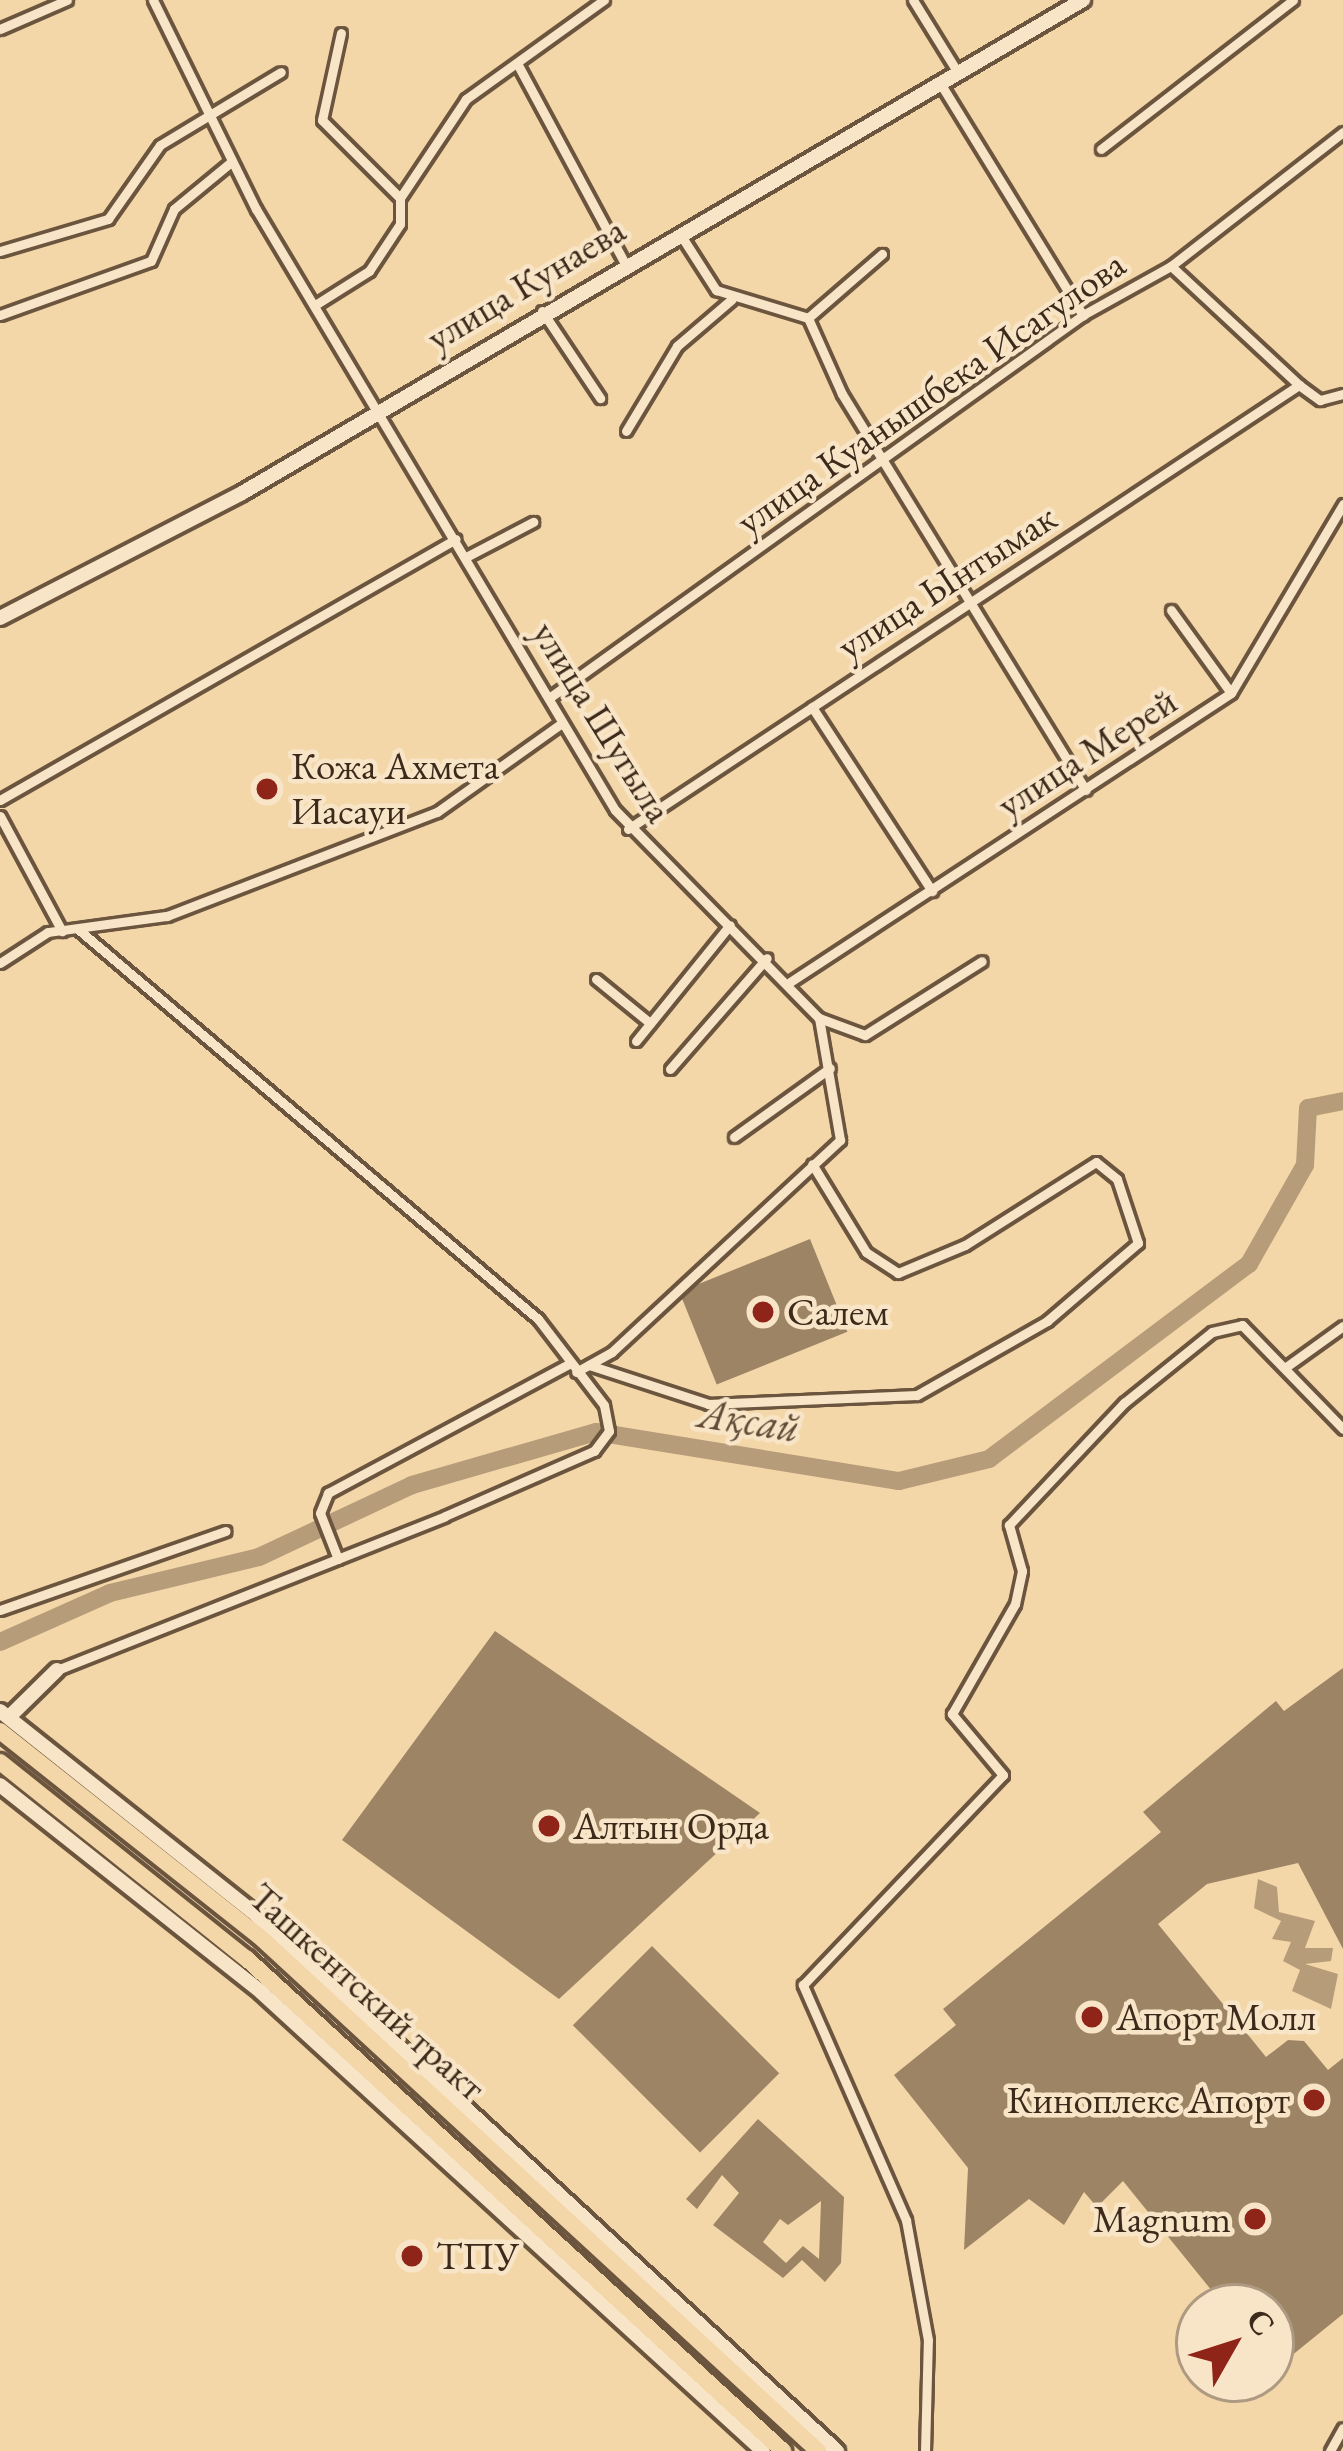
<!DOCTYPE html>
<meta charset="utf-8">
<style>
body{margin:0}
#map{position:relative;width:1343px;height:2451px;overflow:hidden;background:#f4d7a9;font-family:"EB Garamond",serif}
div>[style]{position:absolute}
[style*='--x']{left:calc(var(--x)*1px);top:calc(var(--y)*1px);width:calc(var(--w)*1px);rotate:calc(var(--a)*1deg)}
.water>*{inset:0;background:#b69c79}
.river>*{height:18px;margin:-9px;padding:0 9px;transform-origin:9px;border-radius:9px;background:#b69c79}
.building>*{inset:0;background:#9d8465;transform-origin:0 0}
.roads{filter:drop-shadow(3px 0 #6c553e) drop-shadow(-3px 0 #6c553e) drop-shadow(0 3px #6c553e) drop-shadow(0 -3px #6c553e)}
.street>*{height:9px;margin:-4.5px;padding:0 4.5px;transform-origin:4.5px;border-radius:4.5px;background:#f8e5c7}
.secondary>*{height:14px;margin:-7px;padding:0 7px;transform-origin:7px;border-radius:7px;background:#f8e5c7}
.highway>*{height:16px;margin:-8px;padding:0 8px;transform-origin:8px;border-radius:8px;background:#f4d7a9}
.dots>*{width:33px;height:33px;translate:-50% -50%;box-sizing:border-box;border:6px solid #f8e5c7;border-radius:50%}
span{translate:-50% -50%;white-space:nowrap;text-align:center;line-height:1.15;-webkit-text-stroke:9px #f8e5c7;paint-order:stroke}
.street-label{font-size:39px;color:#3e2a1b}
.poi-label{font-size:39px;color:#3e2a1b}
.left{translate:0 -50%;text-align:left}
.right{translate:-100% -50%;text-align:right}
.water-label{font-size:42px;color:#624c37;font-style:italic}
.north{position:absolute;left:1175px;top:2283px;width:120px;height:120px;box-sizing:border-box;background:#f8e5c7;border:3px solid #ae9a82;border-radius:50%;rotate:51deg;font-size:33px;font-weight:700;line-height:48px;text-align:center;color:#3e2a1b}
.north::after{content:'';display:block;margin:auto;width:42px;height:54px;background:#8f2418;clip-path:polygon(50% 0,100% 100%,50% 72%,0 100%)}
</style>
<div id="map">
<div class="water">
<div style="clip-path:polygon(1258px 1879px,1277px 1887px,1279px 1912px,1315px 1921px,1305px 1948px,1333px 1948px,1331px 1961px,1305px 1964px,1338px 1974px,1331px 2009px,1292px 1991px,1300px 1970px,1283px 1961px,1291px 1942px,1272px 1939px,1281px 1921px,1254px 1908px)"></div>
</div>
<div class="river">
<div style="--x:0;--y:1642;--w:120;--a:-24"></div>
<div style="--x:110;--y:1593;--w:153;--a:-13.6"></div>
<div style="--x:259;--y:1557;--w:169;--a:-25.2"></div>
<div style="--x:412;--y:1485;--w:191;--a:-16.1"></div>
<div style="--x:596;--y:1432;--w:307;--a:9.2"></div>
<div style="--x:899;--y:1481;--w:93;--a:-13.7"></div>
<div style="--x:989;--y:1459;--w:325;--a:-36.9"></div>
<div style="--x:1249;--y:1264;--w:114;--a:-60.5"></div>
<div style="--x:1305;--y:1165;--w:57;--a:-87"></div>
<div style="--x:1308;--y:1108;--w:36;--a:-11"></div>
</div>
<div class="building">
<div style="left:810px;top:1239px;width:100px;height:141px;rotate:68deg"></div>
<div style="clip-path:polygon(495px 1631px,760px 1813px,559px 1999px,342px 1840px)"></div>
<div style="clip-path:polygon(1343px 1668px,1343px 1949px,1298px 1863px,1207px 1884px,1158px 1924px,1266px 2057px,1288px 2040px,1304px 2041px,1328px 2070px,1343px 2058px,1343px 2314px,1275px 2369px,1271px 2307px,1225px 2307px,1123px 2181px,1097px 2207px,1084px 2192px,1064px 2225px,1029px 2199px,964px 2250px,968px 2168px,894px 2075px,956px 2025px,943px 2009px,1161px 1832px,1143px 1812px,1276px 1701px,1284px 1711px)"></div>
<div style="left:652px;top:1946px;width:180px;height:112px;rotate:45deg"></div>
<div style="clip-path:polygon(evenodd,758px 2119px,844px 2197px,841px 2263px,825px 2282px,802px 2260px,783px 2278px,713px 2225px,739px 2193px,722px 2175px,697px 2209px,686px 2199px,758px 2119px,821px 2201px,819px 2259px,803px 2246px,786px 2263px,763px 2242px,780px 2219px,788px 2225px,821px 2201px)"></div>
</div>
<div class="roads">
<div class="street">
<div style="--x:153;--y:0;--w:233;--a:63.8"></div>
<div style="--x:256;--y:209;--w:700;--a:59.15"></div>
<div style="--x:615;--y:810;--w:291;--a:45.6"></div>
<div style="--x:819;--y:1018;--w:124;--a:80.2"></div>
<div style="--x:840;--y:1140;--w:311;--a:137.1"></div>
<div style="--x:612;--y:1352;--w:41;--a:150.9"></div>
<div style="--x:913;--y:0;--w:86;--a:58.3"></div>
<div style="--x:0;--y:29;--w:73;--a:-23.4"></div>
<div style="--x:518;--y:65;--w:224;--a:61.7"></div>
<div style="--x:940;--y:83;--w:273;--a:58.4"></div>
<div style="--x:1101;--y:149;--w:243;--a:-37.8"></div>
<div style="--x:400;--y:198;--w:119;--a:-56.3"></div>
<div style="--x:466;--y:99;--w:170;--a:-35.7"></div>
<div style="--x:680;--y:234;--w:67;--a:57.3"></div>
<div style="--x:716;--y:290;--w:96;--a:16.9"></div>
<div style="--x:808;--y:318;--w:83;--a:65.9"></div>
<div style="--x:842;--y:394;--w:465;--a:58.4"></div>
<div style="--x:0;--y:251;--w:113;--a:-16.5"></div>
<div style="--x:108;--y:219;--w:90;--a:-54.9"></div>
<div style="--x:160;--y:145;--w:141;--a:-31.1"></div>
<div style="--x:1171;--y:266;--w:175;--a:42.9"></div>
<div style="--x:1299;--y:385;--w:26;--a:36"></div>
<div style="--x:1320;--y:400;--w:24;--a:-15"></div>
<div style="--x:315;--y:305;--w:64;--a:-32.2"></div>
<div style="--x:369;--y:271;--w:56;--a:-56.6"></div>
<div style="--x:400;--y:224;--w:26;--a:-90"></div>
<div style="--x:400;--y:198;--w:110;--a:-135"></div>
<div style="--x:322;--y:120;--w:89;--a:-77.7"></div>
<div style="--x:542;--y:311;--w:105;--a:56.3"></div>
<div style="--x:0;--y:315;--w:160;--a:-19.7"></div>
<div style="--x:151;--y:261;--w:57;--a:-66.1"></div>
<div style="--x:174;--y:209;--w:74;--a:-39.5"></div>
<div style="--x:808;--y:318;--w:98;--a:-40.9"></div>
<div style="--x:626;--y:431;--w:99;--a:-59"></div>
<div style="--x:677;--y:346;--w:72;--a:-40.5"></div>
<div style="--x:466;--y:557;--w:76;--a:-27.6"></div>
<div style="--x:1171;--y:610;--w:102;--a:54.1"></div>
<div style="--x:549;--y:698;--w:657;--a:-35.65"></div>
<div style="--x:1083;--y:315;--w:101;--a:-29.1"></div>
<div style="--x:1171;--y:266;--w:218;--a:-37.9"></div>
<div style="--x:812;--y:707;--w:220;--a:56.9"></div>
<div style="--x:0;--y:800;--w:525;--a:-29.79"></div>
<div style="--x:0;--y:816;--w:131;--a:61.7"></div>
<div style="--x:628;--y:829;--w:805;--a:-33.49"></div>
<div style="--x:0;--y:963;--w:57;--a:-32.9"></div>
<div style="--x:48;--y:932;--w:120;--a:-7.7"></div>
<div style="--x:167;--y:916;--w:289;--a:-21.1"></div>
<div style="--x:437;--y:812;--w:153;--a:-35.5"></div>
<div style="--x:596;--y:979;--w:70;--a:39.2"></div>
<div style="--x:790;--y:982;--w:527;--a:-33.24"></div>
<div style="--x:1231;--y:693;--w:220;--a:-59.3"></div>
<div style="--x:819;--y:1018;--w:49;--a:20.3"></div>
<div style="--x:865;--y:1035;--w:138;--a:-32.3"></div>
<div style="--x:636;--y:1041;--w:149;--a:-51"></div>
<div style="--x:670;--y:1069;--w:147;--a:-48.9"></div>
<div style="--x:734;--y:1137;--w:118;--a:-35.7"></div>
<div style="--x:589;--y:1365;--w:125;--a:18.1"></div>
<div style="--x:708;--y:1404;--w:209;--a:-2.5"></div>
<div style="--x:917;--y:1395;--w:150;--a:-29.6"></div>
<div style="--x:1047;--y:1321;--w:120;--a:-40.6"></div>
<div style="--x:1138;--y:1243;--w:67;--a:-108.2"></div>
<div style="--x:1117;--y:1179;--w:27;--a:-141"></div>
<div style="--x:1096;--y:1162;--w:155;--a:147.6"></div>
<div style="--x:965;--y:1245;--w:73;--a:157.3"></div>
<div style="--x:898;--y:1273;--w:38;--a:-147"></div>
<div style="--x:866;--y:1252;--w:103;--a:-121.5"></div>
<div style="--x:1286;--y:1367;--w:70;--a:-35.7"></div>
<div style="--x:338;--y:1559;--w:49;--a:-111.4"></div>
<div style="--x:320;--y:1513;--w:22;--a:-68"></div>
<div style="--x:328;--y:1493;--w:275;--a:-28.2"></div>
<div style="--x:0;--y:1610;--w:239;--a:-19.3"></div>
<div style="--x:57;--y:1670;--w:417;--a:-21.6"></div>
<div style="--x:445;--y:1516;--w:163;--a:-23.6"></div>
<div style="--x:594;--y:1451;--w:25;--a:-53"></div>
<div style="--x:609;--y:1431;--w:26;--a:-101"></div>
<div style="--x:604;--y:1405;--w:108;--a:-127.5"></div>
<div style="--x:538;--y:1319;--w:602;--a:-139.72"></div>
<div style="--x:925;--y:2451;--w:111;--a:-88.5"></div>
<div style="--x:928;--y:2340;--w:122;--a:-100.4"></div>
<div style="--x:906;--y:2220;--w:257;--a:-113.7"></div>
<div style="--x:803;--y:1985;--w:290;--a:-46.4"></div>
<div style="--x:1003;--y:1775;--w:80;--a:-129.9"></div>
<div style="--x:952;--y:1714;--w:127;--a:-60.2"></div>
<div style="--x:1015;--y:1604;--w:34;--a:-78"></div>
<div style="--x:1022;--y:1571;--w:48;--a:-105.8"></div>
<div style="--x:1009;--y:1525;--w:168;--a:-46.7"></div>
<div style="--x:1124;--y:1403;--w:113;--a:-38.9"></div>
<div style="--x:1212;--y:1332;--w:31;--a:-13"></div>
<div style="--x:1242;--y:1325;--w:145;--a:45.8"></div>
<div style="--x:1330;--y:2451;--w:26;--a:-61"></div>
</div>
<div class="secondary">
<div style="--x:0;--y:618;--w:272;--a:-27.3"></div>
<div style="--x:242;--y:493;--w:975;--a:-30.38"></div>
<div style="--x:0;--y:1711;--w:323;--a:38.5"></div>
<div style="--x:253;--y:1912;--w:795;--a:42.71"></div>
<div style="--x:9;--y:1717;--w:67;--a:-44.4"></div>
<div style="--x:0;--y:1785;--w:333;--a:38.4"></div>
<div style="--x:261;--y:1992;--w:680;--a:42.44"></div>
</div>
<div class="highway">
<div style="--x:0;--y:1731;--w:330;--a:38.4"></div>
<div style="--x:259;--y:1936;--w:760;--a:42.65"></div>
<div style="--x:0;--y:1762;--w:316;--a:38.6"></div>
<div style="--x:247;--y:1959;--w:728;--a:42.55"></div>
</div>
</div>
<div class="dots">
<div style="left:267px;top:789px;background:#8f2418"></div>
<div style="left:763px;top:1312px;background:#8f2418"></div>
<div style="left:549px;top:1826px;background:#8f2418"></div>
<div style="left:1092px;top:2017px;background:#8f2418"></div>
<div style="left:1314px;top:2100px;background:#8f2418"></div>
<div style="left:1255px;top:2219px;background:#8f2418"></div>
<div style="left:412px;top:2256px;background:#8f2418"></div>
</div>
<div class="street-label">
<span style="left:526px;top:284px;rotate:-31deg">улица Кунаева</span>
<span style="left:931px;top:393px;rotate:-35deg">улица Куанышбека Исагулова</span>
<span style="left:947px;top:582px;rotate:-33deg">улица Ынтымак</span>
<span style="left:602px;top:722px;rotate:58deg">улица Шугыла</span>
<span style="left:1087px;top:753px;rotate:-33deg">улица Мерей</span>
<span style="left:367px;top:1992px;rotate:42deg">Ташкентский тракт</span>
</div>
<div class="poi-label">
<span class="left" style="left:291px;top:789px">Кожа Ахмета<br>Иасауи</span>
<span class="left" style="left:787px;top:1312px">Салем</span>
<span class="left" style="left:573px;top:1826px">Алтын Орда</span>
<span class="left" style="left:1116px;top:2017px">Апорт Молл</span>
<span class="right" style="left:1290px;top:2100px">Киноплекс Апорт</span>
<span class="right" style="left:1231px;top:2219px">Magnum</span>
<span class="left" style="left:436px;top:2256px">ТПУ</span>
</div>
<div class="water-label">
<span style="left:749px;top:1420px;rotate:9deg">Ақсай</span>
</div>
<div class="north">С</div>
</div>
